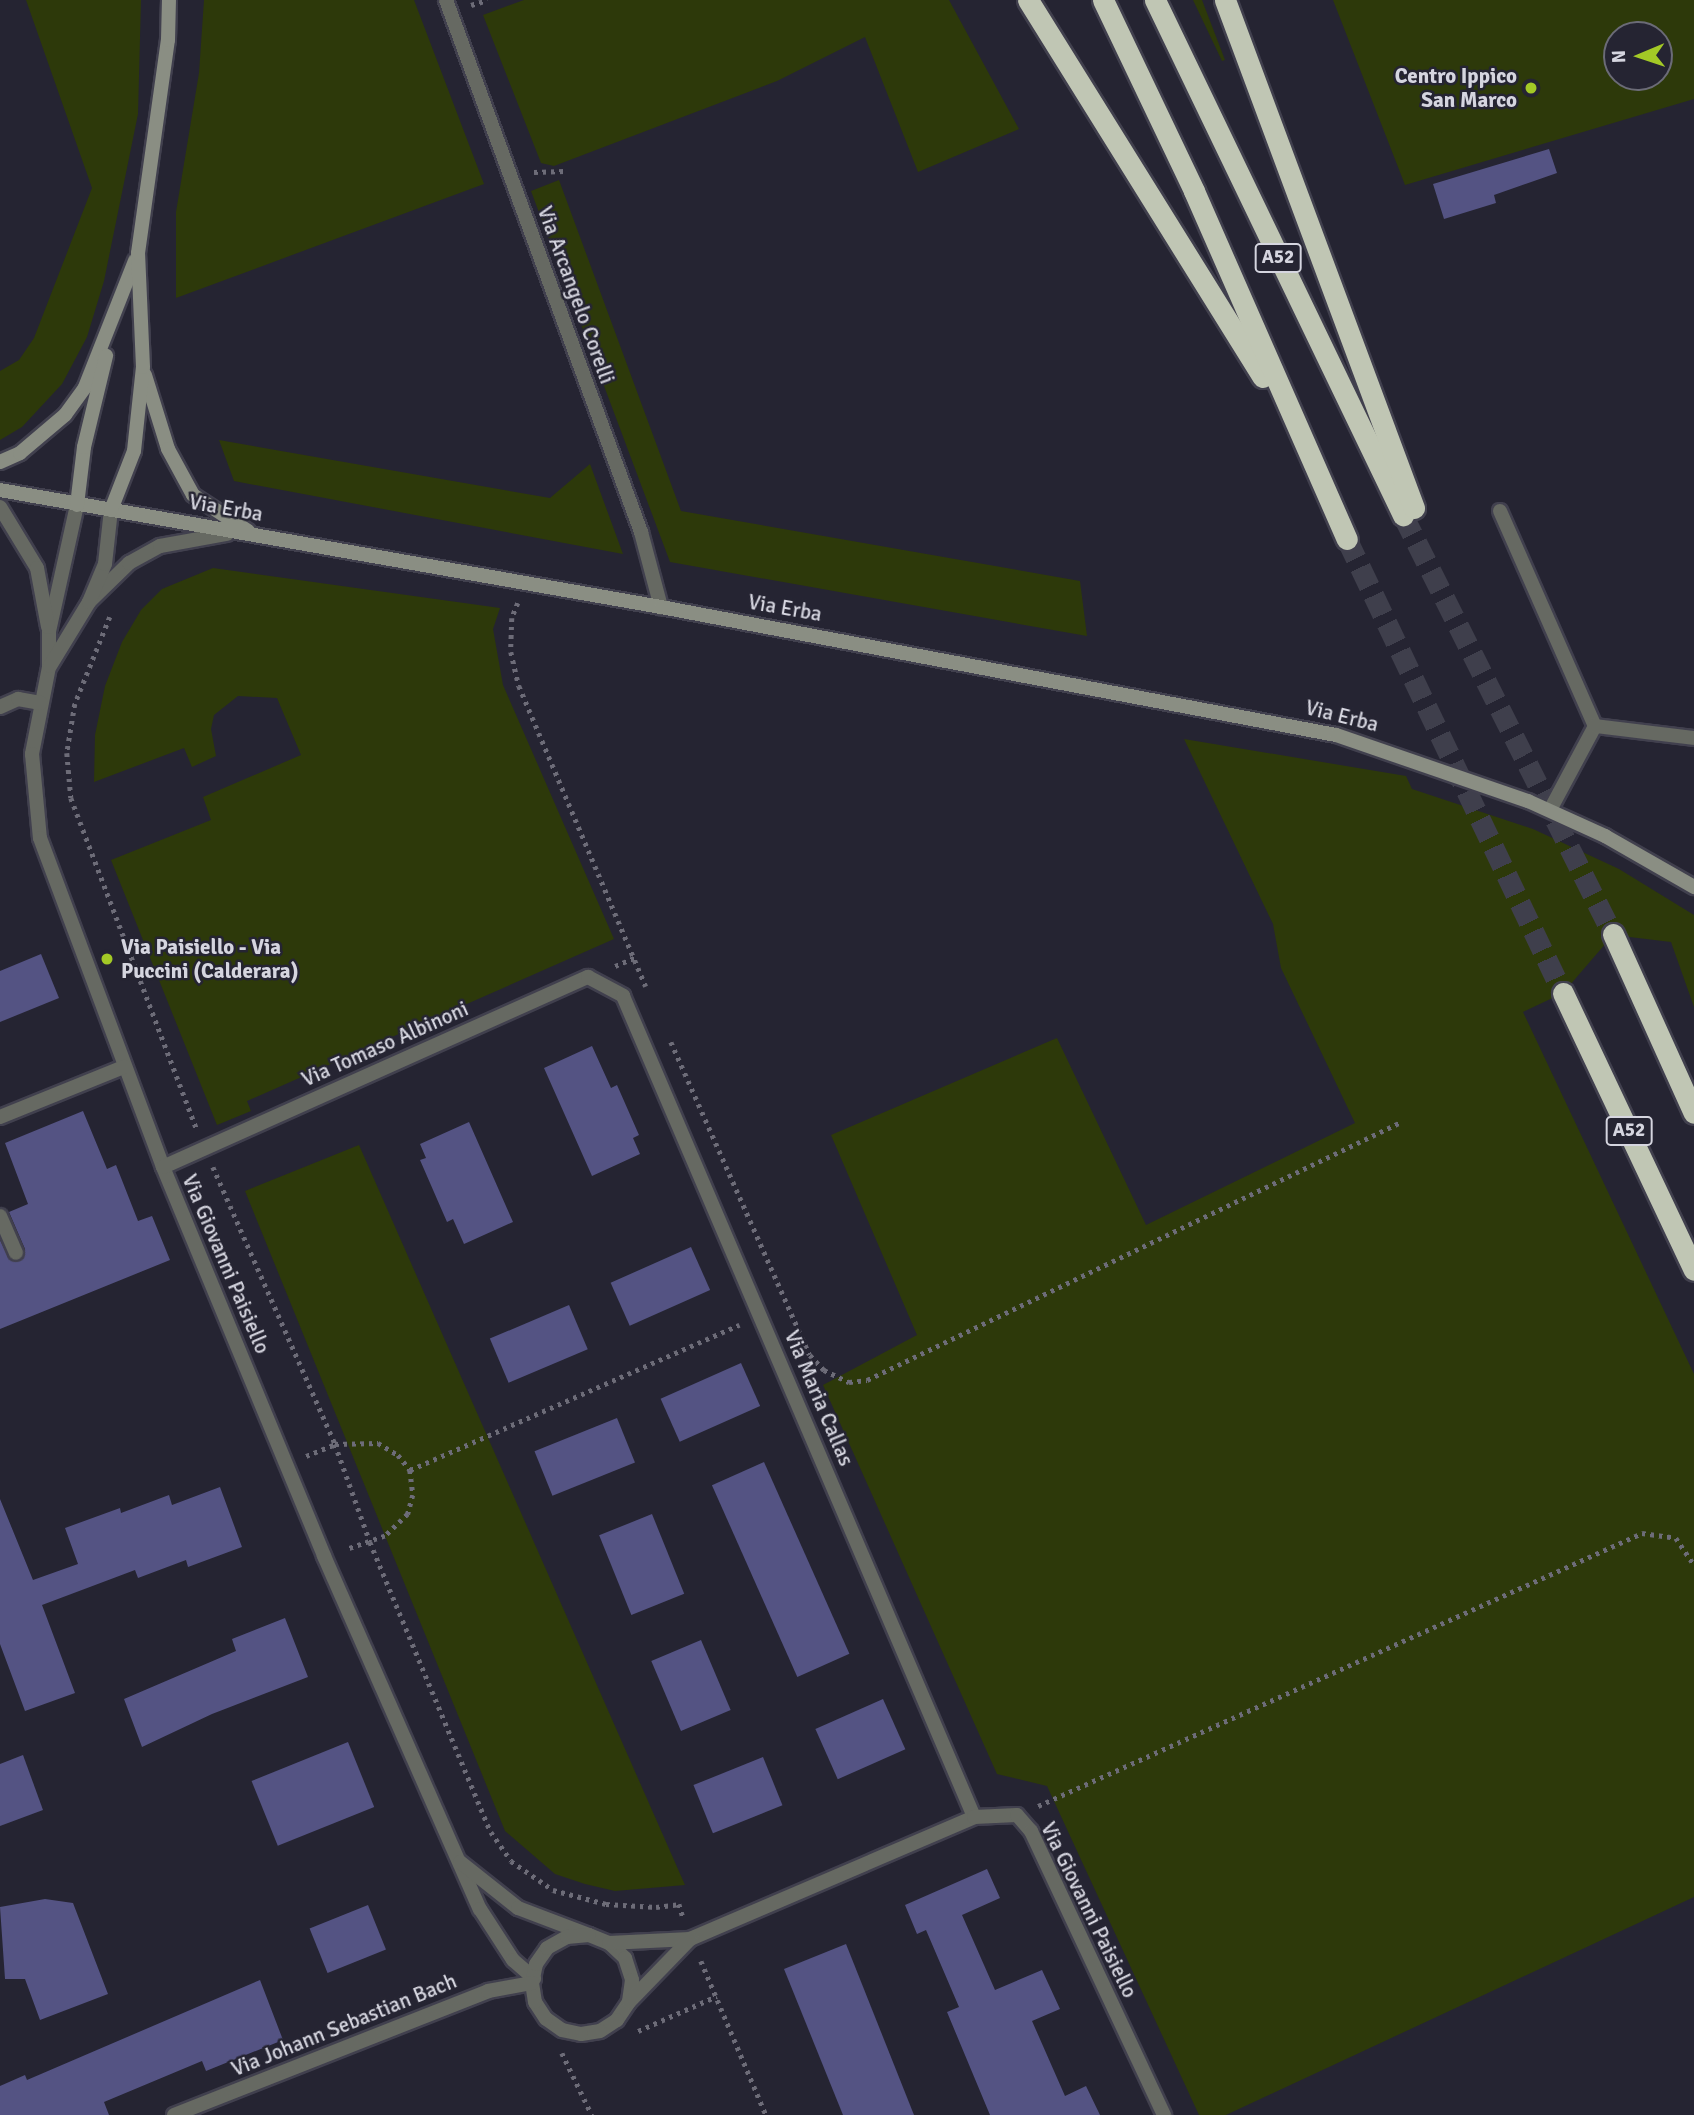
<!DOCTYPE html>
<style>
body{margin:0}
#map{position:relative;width:1694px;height:2115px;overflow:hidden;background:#252432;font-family:Signika,sans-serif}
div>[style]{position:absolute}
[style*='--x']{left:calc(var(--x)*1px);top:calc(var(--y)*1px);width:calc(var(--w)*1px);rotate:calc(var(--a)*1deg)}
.green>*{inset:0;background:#2d390a}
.building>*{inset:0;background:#545383;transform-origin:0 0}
.motorway-tunnel>*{height:21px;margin-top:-10.5px;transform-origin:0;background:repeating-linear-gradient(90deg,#3f3f4c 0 21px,transparent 0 31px)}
.path>*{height:4.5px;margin-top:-2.25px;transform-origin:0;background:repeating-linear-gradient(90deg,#6d6c78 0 3.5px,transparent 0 8.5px)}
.roads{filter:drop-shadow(2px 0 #41404e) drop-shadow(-2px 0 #41404e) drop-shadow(0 2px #41404e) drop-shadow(0 -2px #41404e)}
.service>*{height:14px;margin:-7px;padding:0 7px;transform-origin:7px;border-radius:7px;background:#666962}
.minor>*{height:14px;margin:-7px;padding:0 7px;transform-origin:7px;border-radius:7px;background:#666962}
.secondary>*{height:14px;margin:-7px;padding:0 7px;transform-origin:7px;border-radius:7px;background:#8a8e83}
.motorway>*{height:21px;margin:-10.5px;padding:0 10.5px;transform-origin:10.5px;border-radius:10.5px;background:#c0c6b4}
.dots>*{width:19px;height:19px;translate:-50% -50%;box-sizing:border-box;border:4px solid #252432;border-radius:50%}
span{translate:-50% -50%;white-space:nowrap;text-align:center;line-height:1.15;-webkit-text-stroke:5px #252432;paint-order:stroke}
.shield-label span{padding:2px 5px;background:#252432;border:2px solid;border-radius:5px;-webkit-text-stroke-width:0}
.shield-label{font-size:19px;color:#d5d5df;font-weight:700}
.poi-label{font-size:21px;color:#d5d5df;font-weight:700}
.right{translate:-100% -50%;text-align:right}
.left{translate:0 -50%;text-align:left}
.street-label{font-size:21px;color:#d5d5df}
.north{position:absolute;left:1603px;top:21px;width:70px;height:70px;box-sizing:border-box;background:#252432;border:2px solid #6b6b77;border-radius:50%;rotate:268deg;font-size:19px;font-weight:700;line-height:28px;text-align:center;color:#d5d5df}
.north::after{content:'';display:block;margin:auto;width:24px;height:32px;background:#a3c926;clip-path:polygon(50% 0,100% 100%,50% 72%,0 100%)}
</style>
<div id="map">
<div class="green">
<div style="clip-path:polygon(26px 0,141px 0,138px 114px,104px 281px,87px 337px,62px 384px,22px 427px,0 440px,0 371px,19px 360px,34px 338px,92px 188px)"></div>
<div style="clip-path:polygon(204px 0,414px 0,484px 184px,176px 298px,176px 212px,199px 73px)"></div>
<div style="clip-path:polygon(524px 0,949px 0,1019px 129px,918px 172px,865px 37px,777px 81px,554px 166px,541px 163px,483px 15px)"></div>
<div style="clip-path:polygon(1193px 0,1202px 0,1225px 60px,1222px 61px)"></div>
<div style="clip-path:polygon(evenodd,1333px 0,1694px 0,1694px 99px,1405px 185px,1333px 0,1617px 35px,1659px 35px,1659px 77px,1617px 77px,1617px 35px)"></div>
<div style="clip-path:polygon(559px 180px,681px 511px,1080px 581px,1087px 636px,670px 562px,531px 191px)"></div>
<div style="clip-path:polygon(219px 440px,550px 498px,590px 464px,623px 554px,234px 481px)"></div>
<div style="clip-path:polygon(213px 568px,500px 608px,493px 629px,503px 685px,614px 939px,247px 1101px,251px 1111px,217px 1125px,111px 860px,211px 820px,203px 797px,301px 755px,277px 698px,238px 696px,214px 715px,211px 729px,216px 756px,192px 767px,184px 748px,94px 782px,95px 735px,105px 686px,122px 642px,141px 610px,162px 589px)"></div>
<div style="clip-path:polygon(1184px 739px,1406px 776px,1412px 789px,1533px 829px,1619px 869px,1694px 915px,1694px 1007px,1671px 942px,1613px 935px,1563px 993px,1523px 1012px,1694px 1374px,1694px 1897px,1226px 2115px,1199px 2115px,1047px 1786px,997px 1774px,823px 1385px,917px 1335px,831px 1135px,1057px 1038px,1146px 1225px,1355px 1123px,1281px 968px,1273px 924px)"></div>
<div style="clip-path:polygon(359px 1145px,685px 1885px,615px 1891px,585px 1884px,555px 1874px,505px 1831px,245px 1191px)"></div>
</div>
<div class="building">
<div style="clip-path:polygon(1549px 149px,1557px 173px,1494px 195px,1496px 203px,1444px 219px,1433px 184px)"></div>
<div style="clip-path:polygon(41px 954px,59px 998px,0 1022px,0 971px)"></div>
<div style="clip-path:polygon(592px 1046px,611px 1088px,617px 1085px,639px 1135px,633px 1138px,640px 1154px,592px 1176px,544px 1068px)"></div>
<div style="clip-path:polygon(83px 1111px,107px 1169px,116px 1165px,138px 1221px,152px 1216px,170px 1260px,0 1329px,0 1240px,10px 1260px,23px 1259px,25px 1249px,9px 1212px,28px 1204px,5px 1143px)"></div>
<div style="clip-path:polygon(469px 1122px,513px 1222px,464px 1244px,453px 1219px,447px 1222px,420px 1160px,426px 1158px,420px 1144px)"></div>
<div style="left:691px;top:1247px;width:47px;height:88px;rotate:66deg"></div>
<div style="left:569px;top:1305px;width:48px;height:86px;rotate:67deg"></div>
<div style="left:741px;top:1363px;width:47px;height:88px;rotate:66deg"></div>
<div style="left:617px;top:1418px;width:48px;height:89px;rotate:68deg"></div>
<div style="left:764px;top:1462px;width:210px;height:57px;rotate:66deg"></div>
<div style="clip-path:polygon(220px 1487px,242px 1547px,188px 1567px,186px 1560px,138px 1578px,135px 1570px,42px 1605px,75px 1693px,25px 1711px,0 1644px,0 1499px,33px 1580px,78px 1564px,65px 1528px,120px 1508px,121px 1513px,169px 1495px,172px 1505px)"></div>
<div style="left:652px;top:1514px;width:86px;height:57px;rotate:68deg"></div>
<div style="clip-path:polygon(285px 1618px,308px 1677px,212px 1714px,142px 1747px,124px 1699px,236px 1651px,232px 1639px)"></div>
<div style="left:701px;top:1640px;width:76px;height:54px;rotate:67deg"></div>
<div style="left:883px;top:1699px;width:55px;height:74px;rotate:66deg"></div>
<div style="left:348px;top:1742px;width:70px;height:104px;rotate:68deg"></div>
<div style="clip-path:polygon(23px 1755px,43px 1810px,0 1826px,0 1764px)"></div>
<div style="left:763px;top:1757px;width:52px;height:75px;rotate:68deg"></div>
<div style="clip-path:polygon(987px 1869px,1000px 1898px,962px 1915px,995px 1990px,1042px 1970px,1060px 2009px,1032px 2021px,1065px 2096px,1086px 2086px,1100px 2115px,990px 2115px,947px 2012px,959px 2007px,926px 1930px,917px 1934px,905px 1905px)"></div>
<div style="clip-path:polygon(45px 1899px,73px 1903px,108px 1994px,40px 2020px,25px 1979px,5px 1979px,0 1907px)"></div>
<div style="left:368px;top:1905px;width:48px;height:63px;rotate:68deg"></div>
<div style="clip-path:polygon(846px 1944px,914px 2115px,843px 2115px,784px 1969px)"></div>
<div style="clip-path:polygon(260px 1980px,283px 2040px,206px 2071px,202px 2061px,104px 2102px,109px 2115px,0 2115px,0 2086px,25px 2075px,27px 2080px)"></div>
</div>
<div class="motorway-tunnel">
<div style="--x:1403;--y:515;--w:469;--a:63.4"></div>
<div style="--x:1347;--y:539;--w:503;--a:64.56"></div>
</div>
<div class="path">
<div style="--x:471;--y:5;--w:17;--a:-17"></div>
<div style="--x:534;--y:172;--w:31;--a:-2"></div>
<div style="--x:518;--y:603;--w:16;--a:112"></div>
<div style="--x:512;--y:618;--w:34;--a:92"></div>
<div style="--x:511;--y:652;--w:35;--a:77"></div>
<div style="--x:519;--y:686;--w:326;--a:67.1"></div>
<div style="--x:110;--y:617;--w:94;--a:111.9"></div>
<div style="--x:75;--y:704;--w:50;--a:99.3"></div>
<div style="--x:67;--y:753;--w:45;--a:84.9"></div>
<div style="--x:71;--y:798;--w:354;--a:69.2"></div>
<div style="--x:615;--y:966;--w:21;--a:-23"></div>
<div style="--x:671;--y:1042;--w:342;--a:66.1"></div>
<div style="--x:810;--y:1355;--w:21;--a:47"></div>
<div style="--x:824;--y:1370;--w:28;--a:26"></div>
<div style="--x:849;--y:1382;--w:18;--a:-6"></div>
<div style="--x:867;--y:1380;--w:593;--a:-25.79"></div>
<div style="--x:213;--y:1167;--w:303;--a:66.2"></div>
<div style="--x:335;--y:1444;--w:104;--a:70.3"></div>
<div style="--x:370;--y:1542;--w:314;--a:67.4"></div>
<div style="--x:491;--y:1832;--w:35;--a:55"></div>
<div style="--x:511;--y:1861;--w:51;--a:34.6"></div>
<div style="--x:553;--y:1890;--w:55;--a:14.8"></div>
<div style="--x:606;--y:1904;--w:50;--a:3.4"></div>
<div style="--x:656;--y:1907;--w:23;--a:-7"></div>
<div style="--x:679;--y:1904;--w:14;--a:73"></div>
<div style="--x:306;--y:1456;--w:31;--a:-22"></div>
<div style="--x:335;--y:1444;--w:43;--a:-1.3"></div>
<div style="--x:378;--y:1443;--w:23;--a:31"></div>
<div style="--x:398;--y:1455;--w:19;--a:51"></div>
<div style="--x:410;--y:1470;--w:25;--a:83"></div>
<div style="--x:413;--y:1495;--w:20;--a:105"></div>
<div style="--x:408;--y:1514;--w:32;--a:136"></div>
<div style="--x:385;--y:1536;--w:42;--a:160.7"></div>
<div style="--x:410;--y:1470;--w:360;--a:-23.8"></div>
<div style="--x:1038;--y:1806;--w:663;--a:-24.32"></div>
<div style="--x:1642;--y:1533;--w:34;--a:8"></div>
<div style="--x:1676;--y:1538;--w:32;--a:56"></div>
<div style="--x:701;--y:1961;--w:167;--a:67.1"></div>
<div style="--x:638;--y:2031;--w:86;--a:-23.9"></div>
<div style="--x:562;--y:2053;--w:69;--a:64.2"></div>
</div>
<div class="roads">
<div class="service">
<div style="--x:446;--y:0;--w:567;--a:69.87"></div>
<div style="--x:641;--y:532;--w:78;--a:75.1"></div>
<div style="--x:1500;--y:511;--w:235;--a:66.2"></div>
<div style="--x:1550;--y:810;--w:95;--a:-61.8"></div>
<div style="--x:1595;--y:726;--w:100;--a:6.9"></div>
</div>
<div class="minor">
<div style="--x:77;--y:505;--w:129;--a:102.5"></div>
<div style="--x:49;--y:631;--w:36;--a:90"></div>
<div style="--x:49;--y:667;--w:89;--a:101.1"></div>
<div style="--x:32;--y:754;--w:84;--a:84.6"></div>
<div style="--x:40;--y:838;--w:351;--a:69.5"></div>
<div style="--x:163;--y:1167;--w:421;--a:67.5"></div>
<div style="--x:324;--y:1556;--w:386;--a:66.2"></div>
<div style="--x:480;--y:1909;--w:61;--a:57.1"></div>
<div style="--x:513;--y:1960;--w:28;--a:41"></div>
<div style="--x:0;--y:507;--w:71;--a:58.8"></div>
<div style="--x:37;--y:568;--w:60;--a:79.4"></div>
<div style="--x:89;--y:602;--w:56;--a:-44.3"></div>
<div style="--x:129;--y:563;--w:35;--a:-29"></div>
<div style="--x:160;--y:546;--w:68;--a:-10.2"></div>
<div style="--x:50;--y:666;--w:75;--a:-58.6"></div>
<div style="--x:89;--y:602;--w:41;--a:-67.2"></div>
<div style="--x:105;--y:564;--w:54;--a:-83.7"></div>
<div style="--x:0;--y:707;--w:20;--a:-24"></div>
<div style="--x:18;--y:699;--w:23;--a:10"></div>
<div style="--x:0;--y:1117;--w:134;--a:-22"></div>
<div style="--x:163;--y:1167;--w:466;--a:-24.1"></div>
<div style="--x:588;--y:977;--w:40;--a:28"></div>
<div style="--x:623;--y:996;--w:893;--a:66.85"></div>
<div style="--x:0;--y:1216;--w:40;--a:66.6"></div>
<div style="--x:460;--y:1862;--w:74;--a:38.4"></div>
<div style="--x:518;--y:1908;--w:76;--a:20.8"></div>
<div style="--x:589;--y:1935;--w:22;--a:22"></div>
<div style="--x:609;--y:1943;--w:22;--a:43"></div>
<div style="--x:625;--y:1958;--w:23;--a:72"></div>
<div style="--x:632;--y:1980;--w:22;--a:98"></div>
<div style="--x:629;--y:2002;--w:22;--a:124"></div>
<div style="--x:617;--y:2020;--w:20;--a:147"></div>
<div style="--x:600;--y:2031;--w:19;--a:171"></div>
<div style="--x:581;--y:2034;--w:19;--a:-168"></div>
<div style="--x:562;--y:2030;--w:19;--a:-145"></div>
<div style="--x:546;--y:2019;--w:20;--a:-123"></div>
<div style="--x:535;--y:2002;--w:19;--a:-99"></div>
<div style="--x:532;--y:1983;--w:19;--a:-78"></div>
<div style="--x:536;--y:1964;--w:19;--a:-55"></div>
<div style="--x:547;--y:1948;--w:23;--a:-29"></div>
<div style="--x:567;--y:1937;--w:22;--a:-5"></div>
<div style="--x:609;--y:1943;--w:81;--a:-2.8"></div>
<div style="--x:690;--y:1939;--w:309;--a:-23.2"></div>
<div style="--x:974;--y:1817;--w:43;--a:-2.7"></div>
<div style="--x:1017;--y:1815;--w:21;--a:49"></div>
<div style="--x:1031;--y:1831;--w:314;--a:64.9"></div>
<div style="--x:629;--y:2002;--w:88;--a:-45.9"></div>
<div style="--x:174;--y:2115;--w:338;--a:-21.5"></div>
<div style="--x:488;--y:1991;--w:45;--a:-10.3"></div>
</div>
<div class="secondary">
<div style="--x:145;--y:375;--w:77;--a:72.7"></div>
<div style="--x:168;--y:449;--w:52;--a:61.5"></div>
<div style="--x:193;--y:495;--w:66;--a:33.2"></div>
<div style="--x:0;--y:462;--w:22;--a:-24"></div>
<div style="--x:20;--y:453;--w:59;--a:-40.2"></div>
<div style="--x:65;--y:415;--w:34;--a:-54"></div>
<div style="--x:85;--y:387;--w:136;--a:-68.4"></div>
<div style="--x:0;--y:490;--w:671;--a:10.04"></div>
<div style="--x:661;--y:607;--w:687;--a:10.74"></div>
<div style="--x:1336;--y:735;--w:203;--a:19"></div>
<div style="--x:1528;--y:801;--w:85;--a:24.4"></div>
<div style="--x:1605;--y:836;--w:103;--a:29.8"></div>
<div style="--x:77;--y:505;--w:58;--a:-83.1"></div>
<div style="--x:84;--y:447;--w:94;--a:-76.4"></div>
<div style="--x:111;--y:510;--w:63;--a:-68.7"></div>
<div style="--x:134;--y:451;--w:84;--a:-83.9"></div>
<div style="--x:143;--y:367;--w:114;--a:-92.5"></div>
<div style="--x:138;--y:253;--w:215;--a:-82"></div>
<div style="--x:168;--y:40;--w:40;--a:-88.6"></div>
</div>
<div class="motorway">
<div style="--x:1028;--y:0;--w:444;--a:58.1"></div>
<div style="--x:1103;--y:0;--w:212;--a:64.5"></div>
<div style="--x:1194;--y:191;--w:380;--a:66.3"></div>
<div style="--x:1155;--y:0;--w:572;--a:64.29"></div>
<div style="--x:1225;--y:0;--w:542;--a:69.59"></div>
<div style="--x:1613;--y:934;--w:196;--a:65.7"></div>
<div style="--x:1563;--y:993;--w:306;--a:64.7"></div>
</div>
</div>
<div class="dots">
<div style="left:1531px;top:88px;background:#a3c926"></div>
<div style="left:107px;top:959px;background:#a3c926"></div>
</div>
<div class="shield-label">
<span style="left:1278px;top:258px">A52</span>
<span style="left:1629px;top:1131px">A52</span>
</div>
<div class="poi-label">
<span class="right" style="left:1517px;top:88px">Centro Ippico<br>San Marco</span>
<span class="left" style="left:121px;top:959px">Via Paisiello - Via<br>Puccini (Calderara)</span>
</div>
<div class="street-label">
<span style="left:576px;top:295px;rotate:70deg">Via Arcangelo Corelli</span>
<span style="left:226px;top:508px;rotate:10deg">Via Erba</span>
<span style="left:785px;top:608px;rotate:10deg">Via Erba</span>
<span style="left:1342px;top:716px;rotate:14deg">Via Erba</span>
<span style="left:385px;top:1044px;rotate:-24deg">Via Tomaso Albinoni</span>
<span style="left:226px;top:1264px;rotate:67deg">Via Giovanni Paisiello</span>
<span style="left:819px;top:1398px;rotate:67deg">Via Maria Callas</span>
<span style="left:1089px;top:1910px;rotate:64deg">Via Giovanni Paisiello</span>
<span style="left:344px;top:2025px;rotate:-22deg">Via Johann Sebastian Bach</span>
</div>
<div class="north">N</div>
</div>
